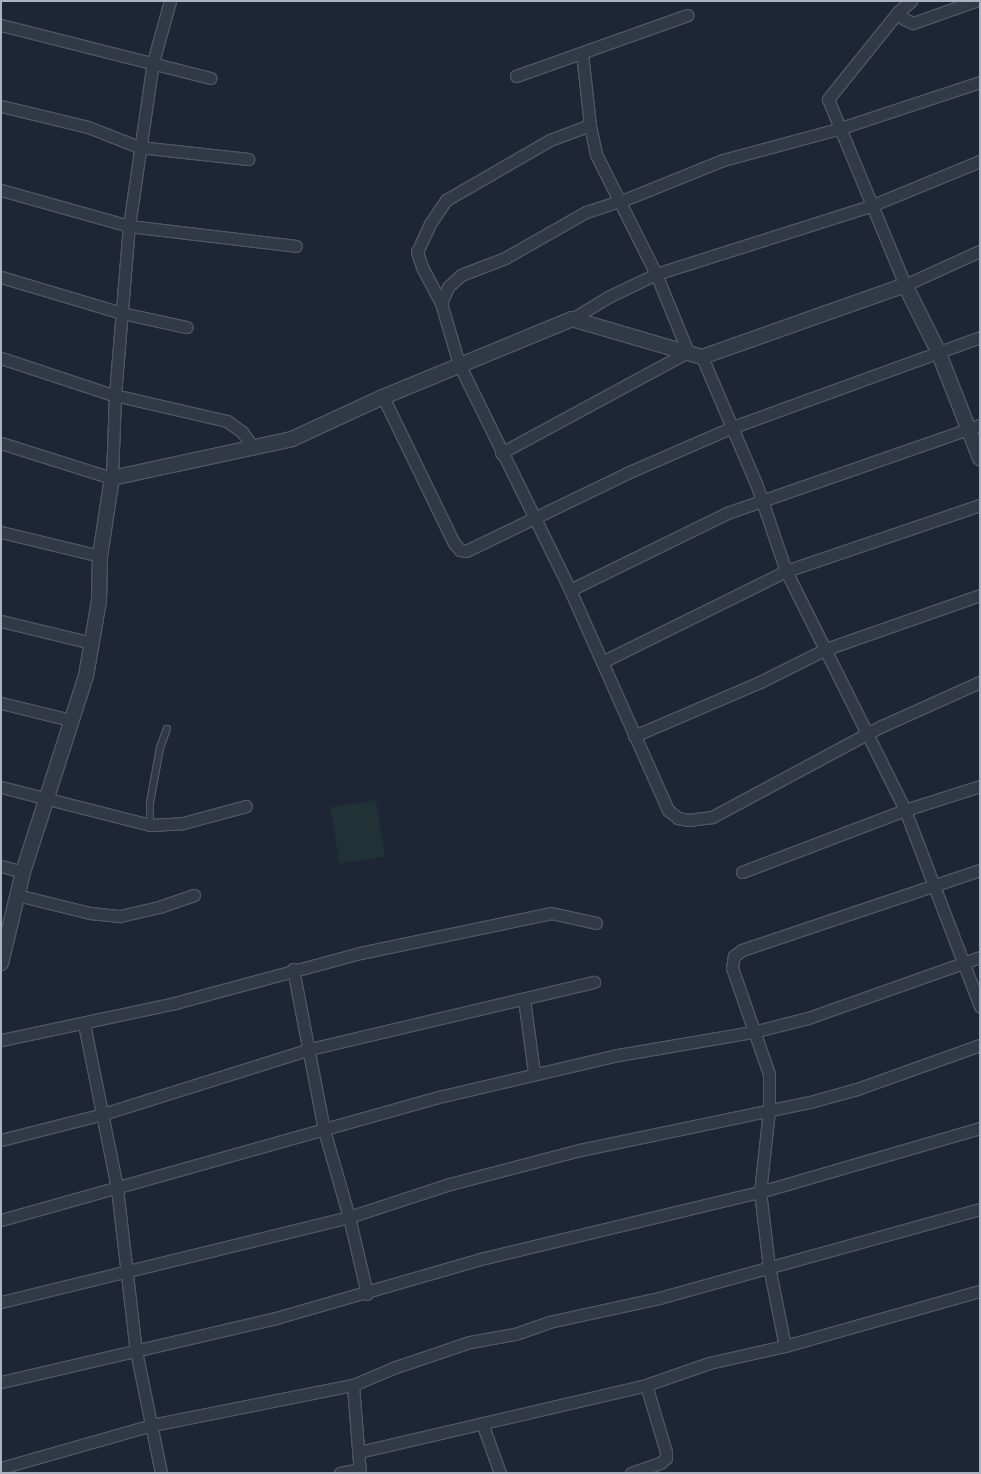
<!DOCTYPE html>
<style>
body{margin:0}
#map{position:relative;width:981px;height:1474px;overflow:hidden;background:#1e2635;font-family:Quicksand,sans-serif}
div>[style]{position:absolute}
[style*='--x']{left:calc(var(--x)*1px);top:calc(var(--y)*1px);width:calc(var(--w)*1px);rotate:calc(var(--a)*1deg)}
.green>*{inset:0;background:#203236;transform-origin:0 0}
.roads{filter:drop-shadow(1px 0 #4f5564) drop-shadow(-1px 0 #4f5564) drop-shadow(0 1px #4f5564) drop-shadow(0 -1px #4f5564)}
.service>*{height:5.5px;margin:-2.75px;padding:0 2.75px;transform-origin:2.75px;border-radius:2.75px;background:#313846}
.minor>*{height:11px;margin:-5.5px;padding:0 5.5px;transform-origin:5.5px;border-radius:5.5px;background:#313846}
.tertiary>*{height:14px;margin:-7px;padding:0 7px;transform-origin:7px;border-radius:7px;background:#313846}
span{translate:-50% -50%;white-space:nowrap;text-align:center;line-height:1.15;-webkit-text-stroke:3px #171d2a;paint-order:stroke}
.frame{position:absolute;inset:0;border:2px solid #abb2c3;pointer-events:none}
</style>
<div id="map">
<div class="green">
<div style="left:376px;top:800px;width:57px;height:46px;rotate:81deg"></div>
</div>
<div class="roads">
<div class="service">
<div style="--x:150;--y:825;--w:22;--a:-90"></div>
<div style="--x:150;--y:803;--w:56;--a:-79.7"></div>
<div style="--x:160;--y:748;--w:20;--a:-70"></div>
</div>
<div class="minor">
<div style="--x:911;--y:1;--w:17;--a:140"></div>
<div style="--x:898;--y:12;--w:112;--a:128.8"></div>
<div style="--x:828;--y:99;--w:201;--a:67.5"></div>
<div style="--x:905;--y:285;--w:82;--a:-24.4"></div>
<div style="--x:898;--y:12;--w:9;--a:49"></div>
<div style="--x:904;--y:19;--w:10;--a:24"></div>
<div style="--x:913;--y:23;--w:66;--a:-19.5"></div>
<div style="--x:1;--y:25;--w:216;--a:14.2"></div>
<div style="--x:582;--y:53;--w:72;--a:83.7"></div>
<div style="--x:590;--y:125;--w:43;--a:159.4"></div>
<div style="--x:550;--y:140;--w:120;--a:150"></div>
<div style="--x:446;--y:200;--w:29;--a:124"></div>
<div style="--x:430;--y:224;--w:31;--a:115"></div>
<div style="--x:417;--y:252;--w:18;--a:71"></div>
<div style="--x:423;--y:269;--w:38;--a:62"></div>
<div style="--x:441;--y:303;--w:64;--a:73.6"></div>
<div style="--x:459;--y:364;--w:252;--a:63.8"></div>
<div style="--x:570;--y:590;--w:241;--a:66"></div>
<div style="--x:668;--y:810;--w:13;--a:39"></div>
<div style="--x:678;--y:818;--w:10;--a:11"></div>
<div style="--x:688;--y:820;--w:24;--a:-7"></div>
<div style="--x:712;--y:817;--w:193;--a:-28.2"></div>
<div style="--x:882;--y:726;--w:107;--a:-24.2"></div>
<div style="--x:516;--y:76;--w:182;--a:-19.6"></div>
<div style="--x:1;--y:106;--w:89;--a:13.6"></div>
<div style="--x:88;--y:127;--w:55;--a:21.4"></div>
<div style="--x:139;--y:147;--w:110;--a:6.3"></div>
<div style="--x:1;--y:190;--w:133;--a:15.7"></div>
<div style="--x:129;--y:226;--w:168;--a:6.8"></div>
<div style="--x:1;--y:277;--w:126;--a:16.6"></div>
<div style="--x:122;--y:313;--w:66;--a:12.3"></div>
<div style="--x:441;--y:303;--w:17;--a:-66"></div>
<div style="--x:448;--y:287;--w:18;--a:-43"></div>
<div style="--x:461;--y:275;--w:47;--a:-21.1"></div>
<div style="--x:505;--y:258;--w:93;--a:-29.6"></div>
<div style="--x:586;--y:212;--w:40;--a:-18"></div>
<div style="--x:624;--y:200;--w:107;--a:-22"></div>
<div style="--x:723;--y:160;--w:119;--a:-15.1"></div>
<div style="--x:838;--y:129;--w:150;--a:-18.3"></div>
<div style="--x:572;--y:319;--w:42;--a:-31.4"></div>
<div style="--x:608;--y:297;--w:53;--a:-25.6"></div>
<div style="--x:656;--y:274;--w:228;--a:-17.6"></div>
<div style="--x:873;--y:205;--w:116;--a:-22.4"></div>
<div style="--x:702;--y:357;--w:140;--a:66.9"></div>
<div style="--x:757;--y:486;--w:90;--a:71.2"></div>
<div style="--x:786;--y:571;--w:267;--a:63.5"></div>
<div style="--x:905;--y:810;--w:210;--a:69.1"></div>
<div style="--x:1;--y:358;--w:115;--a:18.3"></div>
<div style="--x:110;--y:394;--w:120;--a:13"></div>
<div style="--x:227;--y:421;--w:19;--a:36"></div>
<div style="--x:242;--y:432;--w:20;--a:53"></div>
<div style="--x:383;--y:397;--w:162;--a:64.1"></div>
<div style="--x:454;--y:543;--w:9;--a:49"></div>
<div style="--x:460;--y:550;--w:6;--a:9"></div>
<div style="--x:466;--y:551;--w:179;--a:-25.8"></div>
<div style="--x:627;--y:473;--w:116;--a:-23.5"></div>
<div style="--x:733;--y:427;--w:263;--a:-20"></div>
<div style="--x:1;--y:443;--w:116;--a:17.5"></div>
<div style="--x:112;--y:478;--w:83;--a:-87.9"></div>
<div style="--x:115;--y:395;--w:170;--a:-85.3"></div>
<div style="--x:129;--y:226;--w:166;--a:-81.7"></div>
<div style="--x:153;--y:62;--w:63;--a:-74.4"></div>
<div style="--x:501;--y:453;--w:213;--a:-28.4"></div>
<div style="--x:688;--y:352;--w:84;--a:-112.3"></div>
<div style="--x:656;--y:274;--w:134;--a:-116.6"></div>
<div style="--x:596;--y:154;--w:30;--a:-102"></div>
<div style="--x:1;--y:532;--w:102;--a:13.6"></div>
<div style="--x:570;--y:590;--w:175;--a:-26.1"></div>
<div style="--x:727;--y:513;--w:268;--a:-19.2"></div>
<div style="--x:1;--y:621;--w:94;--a:13.6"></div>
<div style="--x:602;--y:662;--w:205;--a:-26.3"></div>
<div style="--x:786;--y:571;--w:205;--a:-18.8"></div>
<div style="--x:1;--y:703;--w:72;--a:13.7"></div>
<div style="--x:634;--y:736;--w:137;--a:-23.2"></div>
<div style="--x:760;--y:682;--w:74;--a:-26.6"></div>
<div style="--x:826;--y:649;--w:163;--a:-19.3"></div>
<div style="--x:1;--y:787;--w:154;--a:14.3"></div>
<div style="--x:150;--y:825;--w:33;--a:-3"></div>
<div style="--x:183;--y:823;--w:65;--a:-15.1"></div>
<div style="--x:1;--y:866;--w:23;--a:15"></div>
<div style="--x:742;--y:872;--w:174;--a:-20.8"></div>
<div style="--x:905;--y:810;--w:79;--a:-17.7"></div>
<div style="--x:17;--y:895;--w:75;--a:13.9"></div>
<div style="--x:90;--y:913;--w:30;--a:6"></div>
<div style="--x:120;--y:916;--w:40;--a:-13"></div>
<div style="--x:159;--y:907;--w:37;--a:-19"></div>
<div style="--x:293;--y:969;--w:164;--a:79.1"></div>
<div style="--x:324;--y:1130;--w:91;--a:74"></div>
<div style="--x:349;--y:1217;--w:79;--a:76.8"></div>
<div style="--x:524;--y:999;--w:75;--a:82.3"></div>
<div style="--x:84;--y:1024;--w:167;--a:78.6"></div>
<div style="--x:117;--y:1188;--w:164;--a:83.4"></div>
<div style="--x:136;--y:1351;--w:125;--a:78.4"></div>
<div style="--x:1;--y:1040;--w:178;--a:-12"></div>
<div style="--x:175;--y:1003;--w:192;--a:-15.1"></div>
<div style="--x:360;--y:953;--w:195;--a:-11.8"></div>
<div style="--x:551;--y:913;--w:46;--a:12.5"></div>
<div style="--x:1;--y:1140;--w:105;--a:-14.3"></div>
<div style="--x:103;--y:1114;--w:217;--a:-17.4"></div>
<div style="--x:310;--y:1049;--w:292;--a:-13.3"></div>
<div style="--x:1;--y:1220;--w:459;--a:-15.7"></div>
<div style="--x:443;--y:1096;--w:180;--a:-13.2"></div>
<div style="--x:618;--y:1055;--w:137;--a:-9.7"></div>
<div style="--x:753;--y:1032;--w:57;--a:-14.3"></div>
<div style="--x:808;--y:1018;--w:182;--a:-19.5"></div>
<div style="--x:1;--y:1302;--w:358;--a:-13.7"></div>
<div style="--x:349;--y:1217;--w:106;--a:-18.1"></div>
<div style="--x:450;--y:1184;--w:134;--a:-14.7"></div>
<div style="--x:580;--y:1150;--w:235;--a:-11.8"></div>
<div style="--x:810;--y:1102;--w:49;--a:-15.5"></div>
<div style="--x:857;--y:1089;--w:131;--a:-19.7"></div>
<div style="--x:785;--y:1346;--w:81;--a:-101.4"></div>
<div style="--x:769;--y:1267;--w:76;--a:-96.8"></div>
<div style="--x:760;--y:1192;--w:81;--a:-83.7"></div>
<div style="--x:769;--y:1111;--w:37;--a:-90"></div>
<div style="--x:769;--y:1074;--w:112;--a:-109.2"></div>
<div style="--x:732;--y:968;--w:12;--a:-81"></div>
<div style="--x:734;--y:956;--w:10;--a:-37"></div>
<div style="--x:742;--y:950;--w:251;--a:-18.6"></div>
<div style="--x:1;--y:1382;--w:282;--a:-13.1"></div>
<div style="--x:276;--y:1318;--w:212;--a:-16.1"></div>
<div style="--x:480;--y:1259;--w:288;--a:-13.5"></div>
<div style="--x:760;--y:1192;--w:229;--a:-16.2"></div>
<div style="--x:353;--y:1385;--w:88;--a:85.5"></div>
<div style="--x:482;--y:1423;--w:53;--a:70.2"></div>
<div style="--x:359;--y:1452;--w:295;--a:-13.1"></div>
<div style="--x:646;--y:1385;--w:67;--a:-19.2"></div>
<div style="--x:709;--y:1363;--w:78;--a:-12.6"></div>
<div style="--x:785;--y:1346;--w:203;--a:-15.8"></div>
<div style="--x:1;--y:1468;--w:157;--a:-15.9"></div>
<div style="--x:152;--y:1425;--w:205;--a:-11.3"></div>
<div style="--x:353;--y:1385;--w:43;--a:-23"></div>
<div style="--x:393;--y:1368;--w:81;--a:-18.7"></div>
<div style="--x:470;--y:1342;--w:46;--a:-10.1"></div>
<div style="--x:515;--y:1334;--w:36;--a:-19"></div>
<div style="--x:549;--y:1322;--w:113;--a:-12.3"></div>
<div style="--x:659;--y:1298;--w:333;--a:-15.5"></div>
<div style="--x:340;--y:1473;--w:20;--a:-11"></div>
<div style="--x:631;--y:1473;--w:31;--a:-19"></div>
<div style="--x:660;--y:1463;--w:8;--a:-40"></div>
<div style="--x:666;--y:1458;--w:6;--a:-90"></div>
<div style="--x:666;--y:1452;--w:70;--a:-106.6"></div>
</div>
<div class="tertiary">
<div style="--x:1;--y:963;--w:94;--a:-76.4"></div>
<div style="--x:23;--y:872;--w:206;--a:-72.2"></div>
<div style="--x:86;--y:676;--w:76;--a:-80.2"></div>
<div style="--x:99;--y:601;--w:45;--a:-88.7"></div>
<div style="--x:100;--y:556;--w:79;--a:-81.3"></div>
<div style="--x:112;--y:478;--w:184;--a:-12.2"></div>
<div style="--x:292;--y:439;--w:100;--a:-24.8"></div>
<div style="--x:383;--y:397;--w:204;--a:-22.4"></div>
<div style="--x:572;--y:319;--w:135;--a:16.3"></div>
<div style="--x:702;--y:357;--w:215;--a:-19.5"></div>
<div style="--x:905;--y:285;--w:74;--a:63.4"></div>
<div style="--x:938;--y:351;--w:115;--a:68.6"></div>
</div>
</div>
<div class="frame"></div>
</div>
